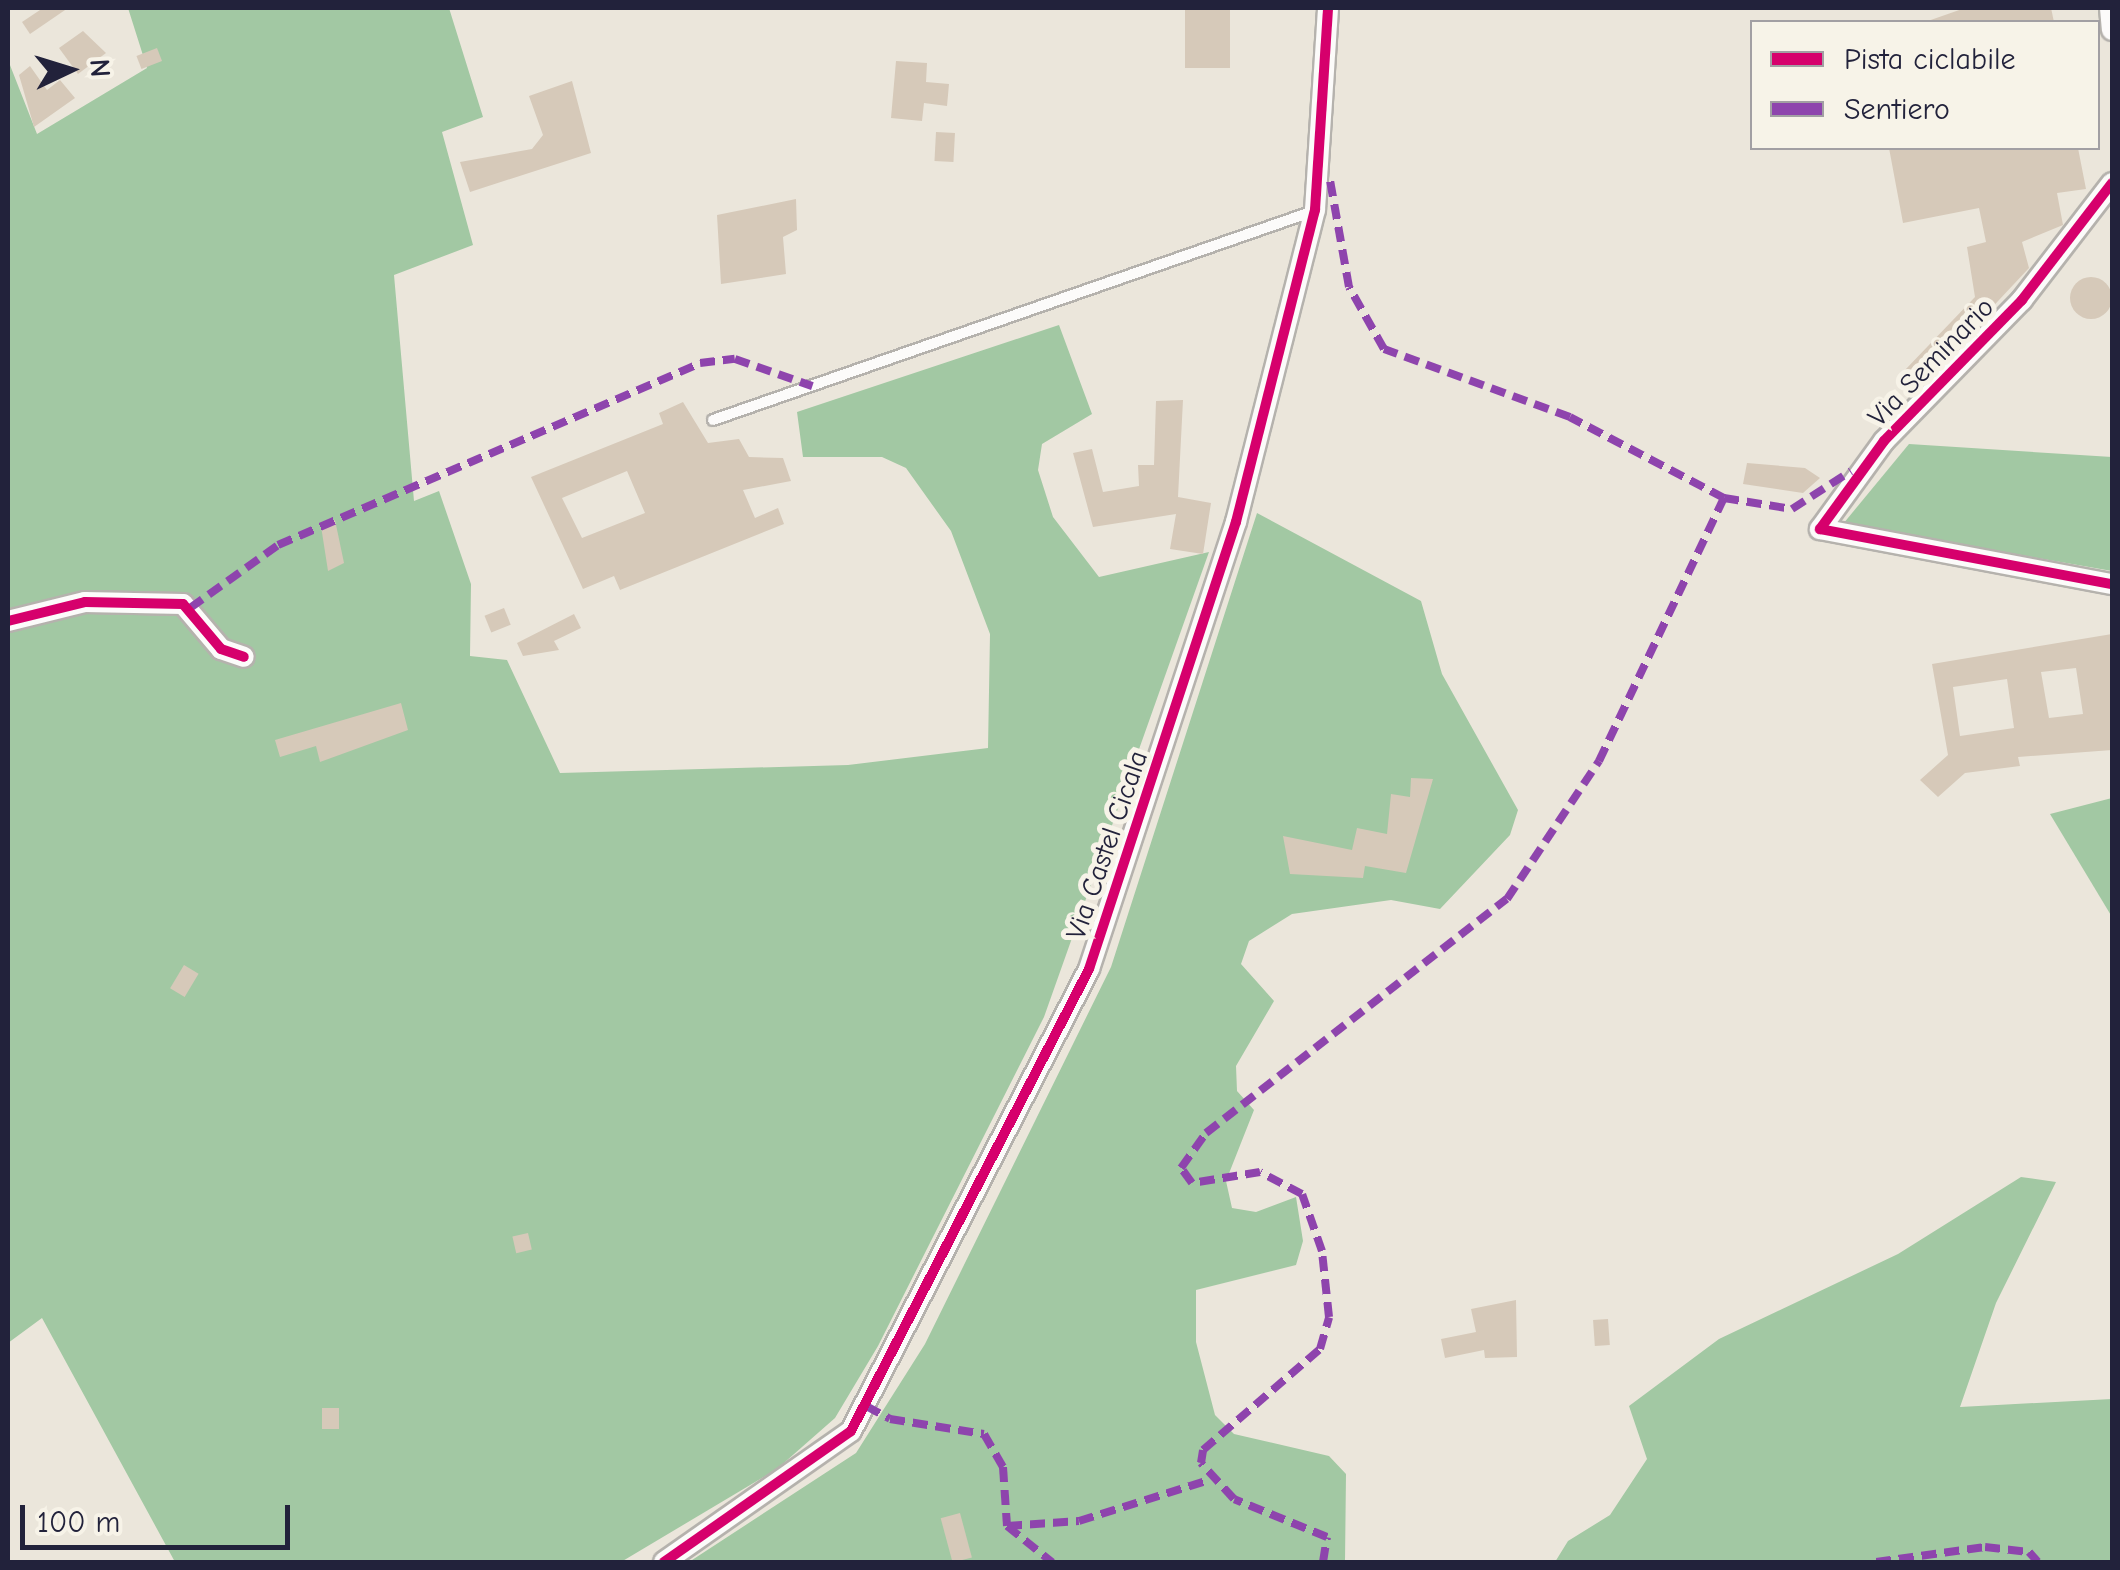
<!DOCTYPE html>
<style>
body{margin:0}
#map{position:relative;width:2120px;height:1570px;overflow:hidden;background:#ebe6db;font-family:"Comic Neue",sans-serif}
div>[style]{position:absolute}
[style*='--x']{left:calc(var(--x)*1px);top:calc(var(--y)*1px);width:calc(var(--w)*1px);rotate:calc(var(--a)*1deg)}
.forest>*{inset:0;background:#a2c8a3}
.building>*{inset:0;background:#d6c9b9;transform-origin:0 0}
.round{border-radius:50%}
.roads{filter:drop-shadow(2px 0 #b5b2ad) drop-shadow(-2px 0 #b5b2ad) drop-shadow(0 2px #b5b2ad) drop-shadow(0 -2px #b5b2ad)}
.service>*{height:10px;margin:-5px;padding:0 5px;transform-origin:5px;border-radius:5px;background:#fcfbfa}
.minor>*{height:20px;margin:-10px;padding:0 10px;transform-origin:10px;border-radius:10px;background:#fcfbfa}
.quiet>*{height:8px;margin-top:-4px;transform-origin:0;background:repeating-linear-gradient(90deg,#8e44ad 0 15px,transparent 0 23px)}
.cycleway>*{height:10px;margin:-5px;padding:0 5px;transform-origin:5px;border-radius:5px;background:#d6006c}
span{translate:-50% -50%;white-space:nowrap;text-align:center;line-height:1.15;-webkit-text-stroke:10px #f7f3e8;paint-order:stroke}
.street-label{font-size:28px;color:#22223b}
.frame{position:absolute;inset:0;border:10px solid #22223b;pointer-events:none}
.legend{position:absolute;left:1750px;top:20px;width:350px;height:130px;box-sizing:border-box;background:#f7f3e8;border:2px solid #a29fa3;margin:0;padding:12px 18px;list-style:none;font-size:30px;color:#22223b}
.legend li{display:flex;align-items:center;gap:20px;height:50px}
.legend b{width:50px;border:2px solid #a29fa3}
.north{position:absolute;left:20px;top:20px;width:100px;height:100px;-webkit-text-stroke:8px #f7f3e8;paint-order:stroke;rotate:86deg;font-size:28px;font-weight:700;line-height:40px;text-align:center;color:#22223b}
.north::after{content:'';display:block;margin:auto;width:35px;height:45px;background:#22223b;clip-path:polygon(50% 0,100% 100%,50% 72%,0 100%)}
.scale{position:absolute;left:20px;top:1505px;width:270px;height:45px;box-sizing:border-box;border:5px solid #22223b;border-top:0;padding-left:12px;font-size:30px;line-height:35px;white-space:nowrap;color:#22223b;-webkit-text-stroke:8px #f7f3e8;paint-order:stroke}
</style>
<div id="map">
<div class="forest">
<div style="clip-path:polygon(128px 8px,449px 8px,483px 117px,442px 132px,473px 245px,394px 275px,414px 501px,439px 491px,471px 584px,470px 656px,507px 660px,560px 773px,848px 765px,988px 748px,990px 634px,951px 531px,906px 468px,882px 457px,803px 457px,797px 412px,1059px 325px,1092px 414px,1042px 444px,1038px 470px,1053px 517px,1099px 577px,1209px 552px,1044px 1017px,878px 1346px,835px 1418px,777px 1469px,621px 1562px,175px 1562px,42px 1318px,8px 1343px,8px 60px,37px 134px,147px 68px)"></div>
<div style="clip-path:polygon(1909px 444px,2112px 457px,2112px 571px,1843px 524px)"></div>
<div style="clip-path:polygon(1257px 513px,1421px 601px,1442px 674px,1518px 810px,1510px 835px,1440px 909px,1391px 900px,1292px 914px,1249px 941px,1241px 964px,1274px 1001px,1236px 1066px,1237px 1091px,1254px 1110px,1226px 1181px,1232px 1208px,1256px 1212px,1296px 1197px,1303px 1241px,1296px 1265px,1196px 1290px,1196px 1342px,1215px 1415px,1234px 1434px,1329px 1456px,1346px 1474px,1345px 1562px,689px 1562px,856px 1453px,925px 1344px,1111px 967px)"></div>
<div style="clip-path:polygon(2112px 798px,2112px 917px,2050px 814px)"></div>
<div style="clip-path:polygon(2021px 1177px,2056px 1182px,1996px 1303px,1960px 1407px,2112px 1399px,2112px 1562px,1555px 1562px,1568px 1541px,1610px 1515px,1647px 1459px,1629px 1406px,1719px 1339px,1898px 1254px)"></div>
</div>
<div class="building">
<div style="clip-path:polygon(43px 8px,68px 8px,30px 34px,22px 22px)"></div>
<div style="left:1185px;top:8px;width:45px;height:60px"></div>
<div style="clip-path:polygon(1965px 8px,2051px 8px,2054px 22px,1925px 22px)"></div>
<div style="clip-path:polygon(83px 31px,106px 53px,78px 74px,59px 48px)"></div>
<div style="left:157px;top:48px;width:14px;height:22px;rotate:69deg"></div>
<div style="clip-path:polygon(896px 61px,927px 63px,926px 82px,949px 84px,947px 106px,924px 103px,922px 121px,891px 118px)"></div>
<div style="clip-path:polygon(30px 66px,47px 90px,60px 80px,75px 98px,34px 127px,19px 75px)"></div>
<div style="clip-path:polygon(572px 81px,591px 153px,470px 192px,460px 162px,532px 149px,543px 135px,529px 96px)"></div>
<div style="left:936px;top:132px;width:19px;height:29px;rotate:3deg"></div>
<div style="clip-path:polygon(1889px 148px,2078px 148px,2086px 189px,2057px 193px,2063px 225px,2022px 242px,2029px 268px,1909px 396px,1905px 370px,1975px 297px,1967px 247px,1986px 242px,1979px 208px,1903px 223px)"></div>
<div style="clip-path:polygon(796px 199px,797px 230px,783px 237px,786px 274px,721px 284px,717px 215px)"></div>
<div class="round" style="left:2070px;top:277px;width:42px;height:42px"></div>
<div style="clip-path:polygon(1183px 400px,1178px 497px,1211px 503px,1203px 554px,1170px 549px,1176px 514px,1093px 527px,1073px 453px,1092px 449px,1103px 492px,1139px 486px,1138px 465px,1154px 465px,1156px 401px)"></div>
<div style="clip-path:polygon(evenodd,683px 402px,708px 443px,739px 439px,749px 457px,783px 458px,791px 481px,743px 490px,755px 518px,778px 508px,784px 524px,620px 590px,614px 576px,583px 589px,531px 477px,663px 424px,659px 413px,683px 402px,627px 471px,645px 513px,582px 538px,562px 498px,627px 471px)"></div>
<div style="clip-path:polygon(1747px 463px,1805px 468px,1820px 478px,1803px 493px,1743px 484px)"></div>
<div style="clip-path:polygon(335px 520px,344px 563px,328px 571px,321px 526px)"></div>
<div style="left:504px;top:608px;width:18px;height:21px;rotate:68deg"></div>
<div style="clip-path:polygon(574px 614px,581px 628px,554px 641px,559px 650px,523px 656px,517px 643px)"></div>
<div style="clip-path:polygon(evenodd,2112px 634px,2112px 750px,2018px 757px,2020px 766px,1965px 773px,1938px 797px,1920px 780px,1948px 755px,1932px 664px,2112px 634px,2076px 668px,2083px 714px,2049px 718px,2041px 672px,2076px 668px,2112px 634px,2007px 679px,2014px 728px,1960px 736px,1953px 687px,2007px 679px)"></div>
<div style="clip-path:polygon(401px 703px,408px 730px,320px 762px,316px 746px,280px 757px,275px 740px)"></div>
<div style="clip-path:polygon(1411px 778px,1433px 779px,1406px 873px,1365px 866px,1363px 878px,1290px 874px,1283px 836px,1352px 850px,1357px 828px,1387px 834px,1391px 794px,1410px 797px)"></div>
<div style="left:184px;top:965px;width:17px;height:27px;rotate:31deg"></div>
<div style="left:528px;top:1233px;width:17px;height:16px;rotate:77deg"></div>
<div style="clip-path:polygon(1516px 1300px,1517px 1357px,1485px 1358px,1484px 1350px,1445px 1358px,1441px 1339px,1476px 1332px,1471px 1309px)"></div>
<div style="left:1608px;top:1319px;width:26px;height:15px;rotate:86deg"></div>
<div style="left:322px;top:1408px;width:17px;height:21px"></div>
<div style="left:960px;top:1513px;width:46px;height:20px;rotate:75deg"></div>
</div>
<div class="roads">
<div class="service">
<div style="--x:713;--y:420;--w:636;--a:-19.18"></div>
</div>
<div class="minor">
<div style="--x:2110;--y:8;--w:22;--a:85"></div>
<div style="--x:2112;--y:183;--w:148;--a:127.6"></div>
<div style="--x:2022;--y:300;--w:197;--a:134.4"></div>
<div style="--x:1884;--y:441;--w:109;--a:126"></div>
<div style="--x:1820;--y:529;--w:297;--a:10.7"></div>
<div style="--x:8;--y:621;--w:79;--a:-13.9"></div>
<div style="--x:85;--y:602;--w:98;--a:1.2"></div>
<div style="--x:183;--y:604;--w:59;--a:49.8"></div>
<div style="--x:221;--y:649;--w:24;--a:19"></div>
<div style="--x:664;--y:1562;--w:228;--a:-35"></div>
<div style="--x:851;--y:1431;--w:520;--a:-62.74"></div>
<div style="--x:1089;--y:969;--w:471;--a:-71.8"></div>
<div style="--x:1236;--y:522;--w:322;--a:-75.8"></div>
<div style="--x:1315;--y:210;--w:202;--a:-86.3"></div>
</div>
</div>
<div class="quiet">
<div style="--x:1724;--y:498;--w:69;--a:9.2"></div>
<div style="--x:1792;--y:509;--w:70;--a:-32.8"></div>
<div style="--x:190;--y:608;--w:108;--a:-35.6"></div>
<div style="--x:278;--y:545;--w:460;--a:-23.3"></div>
<div style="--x:700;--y:363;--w:35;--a:-7"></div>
<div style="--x:735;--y:359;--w:82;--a:19.3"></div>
<div style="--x:866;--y:1406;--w:27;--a:28"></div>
<div style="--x:890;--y:1419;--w:95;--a:9.1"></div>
<div style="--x:984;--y:1434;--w:38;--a:60"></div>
<div style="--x:1003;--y:1467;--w:59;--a:86.1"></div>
<div style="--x:1007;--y:1526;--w:58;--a:38.7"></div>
<div style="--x:1007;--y:1526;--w:72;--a:-4"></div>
<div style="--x:1079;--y:1521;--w:136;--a:-17.5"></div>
<div style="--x:1323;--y:1562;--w:25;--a:-81"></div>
<div style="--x:1327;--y:1537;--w:100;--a:-157.8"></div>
<div style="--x:1234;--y:1499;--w:49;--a:-132.5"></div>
<div style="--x:1201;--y:1463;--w:13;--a:-81"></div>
<div style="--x:1203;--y:1450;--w:155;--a:-40.8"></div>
<div style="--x:1320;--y:1349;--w:33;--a:-74"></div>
<div style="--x:1329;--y:1317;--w:66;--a:-96.1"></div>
<div style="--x:1322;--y:1251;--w:60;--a:-109.3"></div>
<div style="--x:1302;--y:1194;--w:47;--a:-152.4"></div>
<div style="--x:1260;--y:1172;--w:69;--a:170.8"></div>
<div style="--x:1192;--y:1183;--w:19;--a:-126"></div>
<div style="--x:1181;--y:1168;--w:43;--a:-54.5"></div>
<div style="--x:1206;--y:1133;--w:381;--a:-37.9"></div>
<div style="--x:1507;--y:899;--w:166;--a:-56.3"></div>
<div style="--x:1599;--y:761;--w:291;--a:-64.6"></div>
<div style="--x:1724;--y:498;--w:174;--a:-152.3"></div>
<div style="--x:1570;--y:417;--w:198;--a:-159.9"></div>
<div style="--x:1384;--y:349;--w:71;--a:-119.4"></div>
<div style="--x:1349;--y:287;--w:114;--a:-100.1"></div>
<div style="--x:1876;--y:1562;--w:110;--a:-7.8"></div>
<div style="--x:1985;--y:1547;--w:44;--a:6.5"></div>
<div style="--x:2029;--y:1552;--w:13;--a:48"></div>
</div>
<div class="cycleway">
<div style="--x:2112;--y:183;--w:148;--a:127.6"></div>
<div style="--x:2022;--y:300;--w:197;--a:134.4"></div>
<div style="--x:1884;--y:441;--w:109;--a:126"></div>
<div style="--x:1820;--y:529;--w:297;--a:10.7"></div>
<div style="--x:8;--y:621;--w:79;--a:-13.9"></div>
<div style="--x:85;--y:602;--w:98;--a:1.2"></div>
<div style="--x:183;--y:604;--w:59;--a:49.8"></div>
<div style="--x:221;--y:649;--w:24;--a:19"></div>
<div style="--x:664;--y:1562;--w:228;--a:-35"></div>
<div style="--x:851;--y:1431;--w:520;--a:-62.74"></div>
<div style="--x:1089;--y:969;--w:471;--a:-71.8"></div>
<div style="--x:1236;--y:522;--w:322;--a:-75.8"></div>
<div style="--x:1315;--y:210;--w:202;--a:-86.3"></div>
</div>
<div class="street-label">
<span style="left:1931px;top:362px;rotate:-46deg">Via Seminario</span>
<span style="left:1107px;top:845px;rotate:-71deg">Via Castel Cicala</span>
</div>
<div class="frame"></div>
<ul class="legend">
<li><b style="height:12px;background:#d6006c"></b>Pista ciclabile</li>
<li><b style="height:12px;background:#8e44ad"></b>Sentiero</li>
</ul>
<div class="north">N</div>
<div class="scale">100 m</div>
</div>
